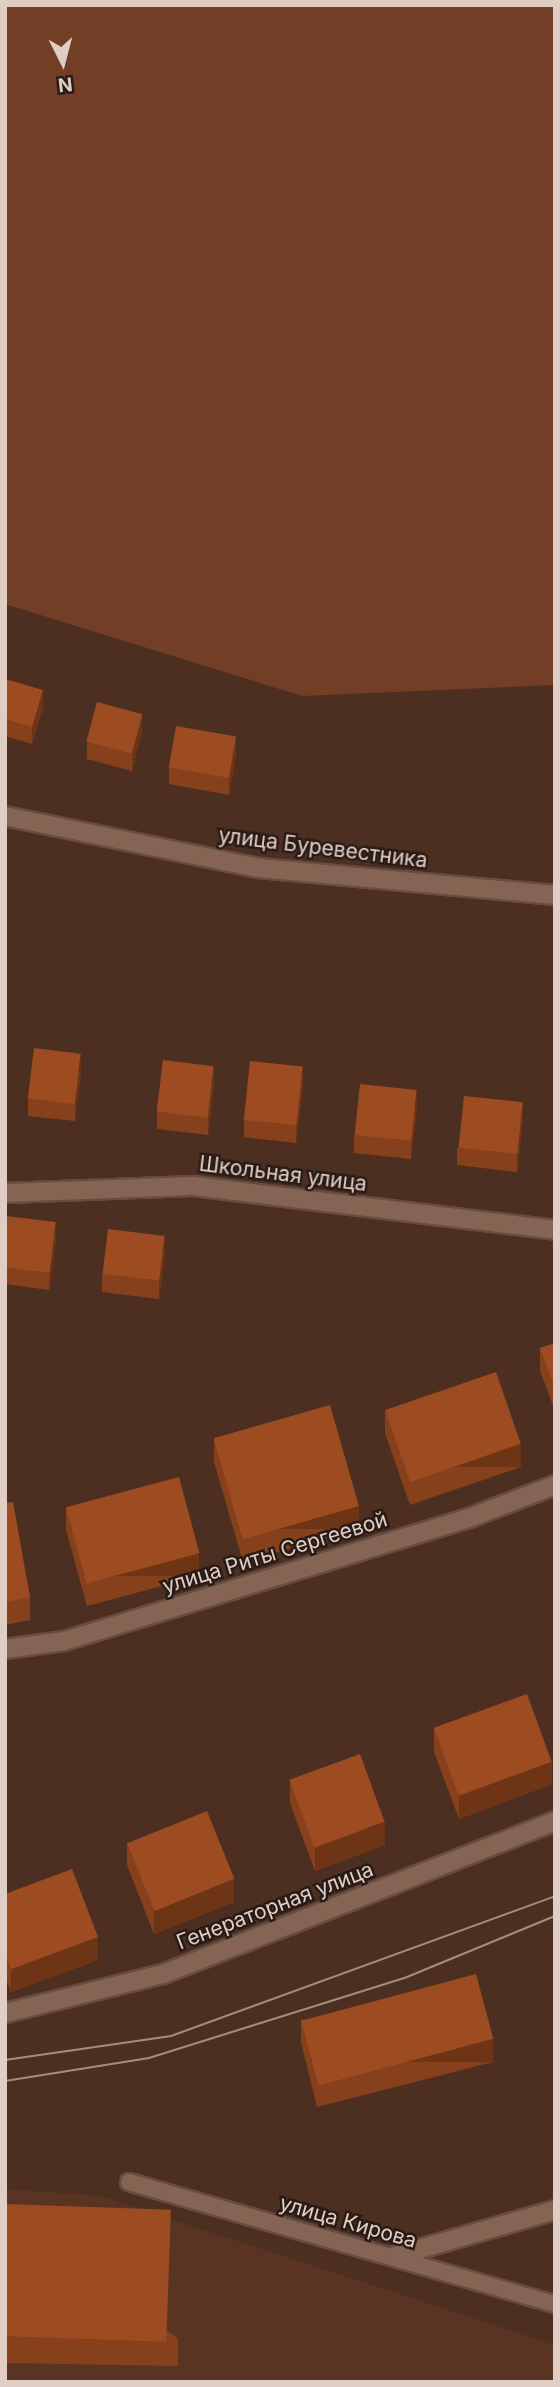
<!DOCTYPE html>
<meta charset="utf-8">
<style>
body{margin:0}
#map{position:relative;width:560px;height:2387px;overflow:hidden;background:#4c2f21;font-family:Inter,sans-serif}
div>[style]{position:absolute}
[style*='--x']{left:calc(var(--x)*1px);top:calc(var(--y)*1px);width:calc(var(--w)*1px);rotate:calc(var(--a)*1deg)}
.built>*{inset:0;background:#593423}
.green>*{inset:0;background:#723e25}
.roads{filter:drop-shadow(2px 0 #664d41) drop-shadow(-2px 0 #664d41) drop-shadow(0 2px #664d41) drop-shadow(0 -2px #664d41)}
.lane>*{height:16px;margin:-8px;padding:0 8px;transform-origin:8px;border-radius:8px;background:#856454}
.street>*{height:18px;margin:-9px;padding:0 9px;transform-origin:9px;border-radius:9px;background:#856454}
.secondary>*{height:18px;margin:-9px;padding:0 9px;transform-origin:9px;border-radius:9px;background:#856454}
.tram>*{height:2px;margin:-1px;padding:0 1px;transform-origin:1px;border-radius:1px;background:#a38c81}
.wall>*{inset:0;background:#87401c}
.shaded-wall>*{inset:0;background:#6e3416;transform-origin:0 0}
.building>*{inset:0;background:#9d4b20;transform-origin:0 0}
span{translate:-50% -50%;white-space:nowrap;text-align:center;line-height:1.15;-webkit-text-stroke:5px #281b15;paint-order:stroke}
.street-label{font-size:21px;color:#e0cdc4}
.frame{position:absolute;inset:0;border:7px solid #e0cdc4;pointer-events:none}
.north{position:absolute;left:28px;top:28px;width:70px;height:70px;-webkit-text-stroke:5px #281b15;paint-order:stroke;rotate:174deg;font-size:19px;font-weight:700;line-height:28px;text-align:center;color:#e0cdc4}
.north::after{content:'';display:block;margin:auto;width:24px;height:32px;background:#e0cdc4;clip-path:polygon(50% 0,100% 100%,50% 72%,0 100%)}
</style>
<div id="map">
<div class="built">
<div style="clip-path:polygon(5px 2189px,100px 2196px,555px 2345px,555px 2382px,5px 2382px)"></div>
</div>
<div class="green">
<div style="clip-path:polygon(5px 5px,555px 5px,555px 685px,302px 696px,5px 604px)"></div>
</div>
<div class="roads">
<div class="lane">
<div style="--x:129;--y:2182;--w:443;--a:16"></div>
</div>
<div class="street">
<div style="--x:5;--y:816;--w:259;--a:11.6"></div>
<div style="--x:259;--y:868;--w:297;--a:5.2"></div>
<div style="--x:5;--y:1193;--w:188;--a:-2.1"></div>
<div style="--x:193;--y:1186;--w:365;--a:6.9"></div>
<div style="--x:5;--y:1649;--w:60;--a:-7.7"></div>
<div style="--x:64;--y:1641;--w:423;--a:-16.9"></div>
<div style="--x:469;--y:1518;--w:92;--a:-21"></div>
<div style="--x:395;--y:2256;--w:166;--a:-16"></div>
</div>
<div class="secondary">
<div style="--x:5;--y:2013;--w:163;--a:-13.9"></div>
<div style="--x:163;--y:1974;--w:421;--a:-21.3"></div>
</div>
</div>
<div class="tram">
<div style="--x:5;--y:2060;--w:168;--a:-8.2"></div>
<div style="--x:171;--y:2036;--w:409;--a:-20"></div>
<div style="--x:5;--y:2081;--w:146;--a:-9.1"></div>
<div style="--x:149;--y:2058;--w:270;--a:-17.4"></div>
<div style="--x:407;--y:1977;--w:160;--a:-22.4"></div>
</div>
<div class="wall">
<div style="clip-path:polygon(5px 679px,43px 707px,32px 744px,5px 736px)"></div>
<div style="clip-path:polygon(142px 731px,132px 771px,87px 759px,87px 742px)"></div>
<div style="clip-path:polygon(236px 754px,229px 795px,169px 784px,169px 767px)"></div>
<div style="clip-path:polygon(81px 1071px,75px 1121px,28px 1116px,28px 1099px)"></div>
<div style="clip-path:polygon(214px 1083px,208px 1135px,157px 1129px,157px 1112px)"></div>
<div style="clip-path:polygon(303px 1084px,296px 1143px,244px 1137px,244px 1120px)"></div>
<div style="clip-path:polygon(417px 1108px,411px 1159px,354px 1153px,354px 1135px)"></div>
<div style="clip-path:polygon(523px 1120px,517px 1172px,457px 1165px,457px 1148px)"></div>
<div style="clip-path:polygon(5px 1221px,56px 1239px,49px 1290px,5px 1284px)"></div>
<div style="clip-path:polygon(165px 1253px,159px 1299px,102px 1292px,102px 1274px)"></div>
<div style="clip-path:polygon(555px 1343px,555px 1411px,540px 1371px,540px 1348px)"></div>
<div style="clip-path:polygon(385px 1410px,521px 1467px,410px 1505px,385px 1433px)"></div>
<div style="clip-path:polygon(214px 1439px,359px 1529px,243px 1562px,214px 1462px)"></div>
<div style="clip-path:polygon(5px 1503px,30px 1597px,30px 1620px,5px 1625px)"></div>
<div style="clip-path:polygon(66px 1507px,199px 1576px,87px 1606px,66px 1530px)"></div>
<div style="clip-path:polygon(434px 1729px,552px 1784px,459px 1819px,434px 1752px)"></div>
<div style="clip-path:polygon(290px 1780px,385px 1845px,315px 1871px,290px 1803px)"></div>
<div style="clip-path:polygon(127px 1842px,234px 1902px,154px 1934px,127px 1865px)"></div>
<div style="clip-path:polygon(5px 1894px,98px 1960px,11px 1992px,5px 1976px)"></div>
<div style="clip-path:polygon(301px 2019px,493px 2062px,317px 2107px,301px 2042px)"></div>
<div style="clip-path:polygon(5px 2204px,178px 2339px,178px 2366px,5px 2363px)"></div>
</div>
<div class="shaded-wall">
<div style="clip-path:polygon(43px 690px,43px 707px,32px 744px,32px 727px)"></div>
<div style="clip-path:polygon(142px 714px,142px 731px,132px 771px,132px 754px)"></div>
<div style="clip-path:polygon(236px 737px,236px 754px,229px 795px,229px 778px)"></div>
<div style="clip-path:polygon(81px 1054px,81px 1071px,75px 1121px,75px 1104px)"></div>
<div style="clip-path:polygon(214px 1066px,214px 1083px,208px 1135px,208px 1118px)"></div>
<div style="clip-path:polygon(303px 1067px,303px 1084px,296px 1143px,296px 1126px)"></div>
<div style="clip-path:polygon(417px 1090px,417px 1108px,411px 1159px,411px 1142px)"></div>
<div style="clip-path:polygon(523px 1102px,523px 1120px,517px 1172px,517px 1154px)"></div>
<div style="clip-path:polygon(56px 1222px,56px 1239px,49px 1290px,49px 1273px)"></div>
<div style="clip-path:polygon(165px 1236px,165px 1253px,159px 1299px,159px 1282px)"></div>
<div style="left:521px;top:1444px;width:23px;height:117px;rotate:90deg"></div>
<div style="left:359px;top:1506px;width:23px;height:121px;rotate:90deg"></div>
<div style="left:199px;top:1553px;width:23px;height:116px;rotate:90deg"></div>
<div style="clip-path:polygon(552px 1761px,552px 1784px,459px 1819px,459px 1796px)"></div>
<div style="clip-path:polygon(385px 1822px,385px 1845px,315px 1871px,315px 1848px)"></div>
<div style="clip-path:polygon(234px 1879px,234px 1902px,154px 1934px,154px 1911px)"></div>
<div style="clip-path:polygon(98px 1937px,98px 1960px,11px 1992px,11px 1969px)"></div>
<div style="left:493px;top:2039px;width:23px;height:182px;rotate:90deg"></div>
</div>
<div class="building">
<div style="clip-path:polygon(5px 679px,43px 690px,32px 727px,5px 719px)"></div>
<div style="left:97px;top:702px;width:47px;height:41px;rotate:15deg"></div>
<div style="left:176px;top:726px;width:61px;height:42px;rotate:10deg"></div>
<div style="left:34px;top:1048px;width:47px;height:51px;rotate:7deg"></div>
<div style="left:163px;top:1060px;width:51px;height:52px;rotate:7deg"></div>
<div style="left:250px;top:1061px;width:53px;height:59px;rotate:6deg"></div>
<div style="left:360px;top:1084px;width:57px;height:51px;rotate:6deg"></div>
<div style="left:464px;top:1096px;width:59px;height:52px;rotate:6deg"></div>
<div style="left:6px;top:1216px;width:50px;height:51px;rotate:7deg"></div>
<div style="left:108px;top:1229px;width:57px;height:45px;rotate:7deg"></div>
<div style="clip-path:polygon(555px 1343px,555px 1388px,540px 1348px)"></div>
<div style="left:496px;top:1372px;width:76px;height:117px;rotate:71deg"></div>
<div style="left:330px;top:1405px;width:105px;height:121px;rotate:74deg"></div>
<div style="left:179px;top:1477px;width:79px;height:117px;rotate:75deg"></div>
<div style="clip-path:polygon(13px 1502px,30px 1597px,5px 1602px,5px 1503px)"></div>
<div style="left:527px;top:1694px;width:72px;height:99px;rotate:70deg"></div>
<div style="left:360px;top:1754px;width:72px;height:75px;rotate:70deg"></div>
<div style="left:207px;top:1811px;width:73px;height:86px;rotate:68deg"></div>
<div style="clip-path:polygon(72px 1869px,98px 1937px,11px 1969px,5px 1953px,5px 1894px)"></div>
<div style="left:476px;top:1974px;width:67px;height:181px;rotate:75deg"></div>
<div style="left:5px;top:2204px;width:166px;height:132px;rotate:2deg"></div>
</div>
<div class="street-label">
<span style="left:323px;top:848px;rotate:7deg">улица Буревестника</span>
<span style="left:283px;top:1174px;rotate:7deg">Школьная улица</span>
<span style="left:275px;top:1553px;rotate:-17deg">улица Риты Сергеевой</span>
<span style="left:275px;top:1906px;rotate:-21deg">Генераторная улица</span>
<span style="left:348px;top:2222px;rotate:16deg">улица Кирова</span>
</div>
<div class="frame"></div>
<div class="north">N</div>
</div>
